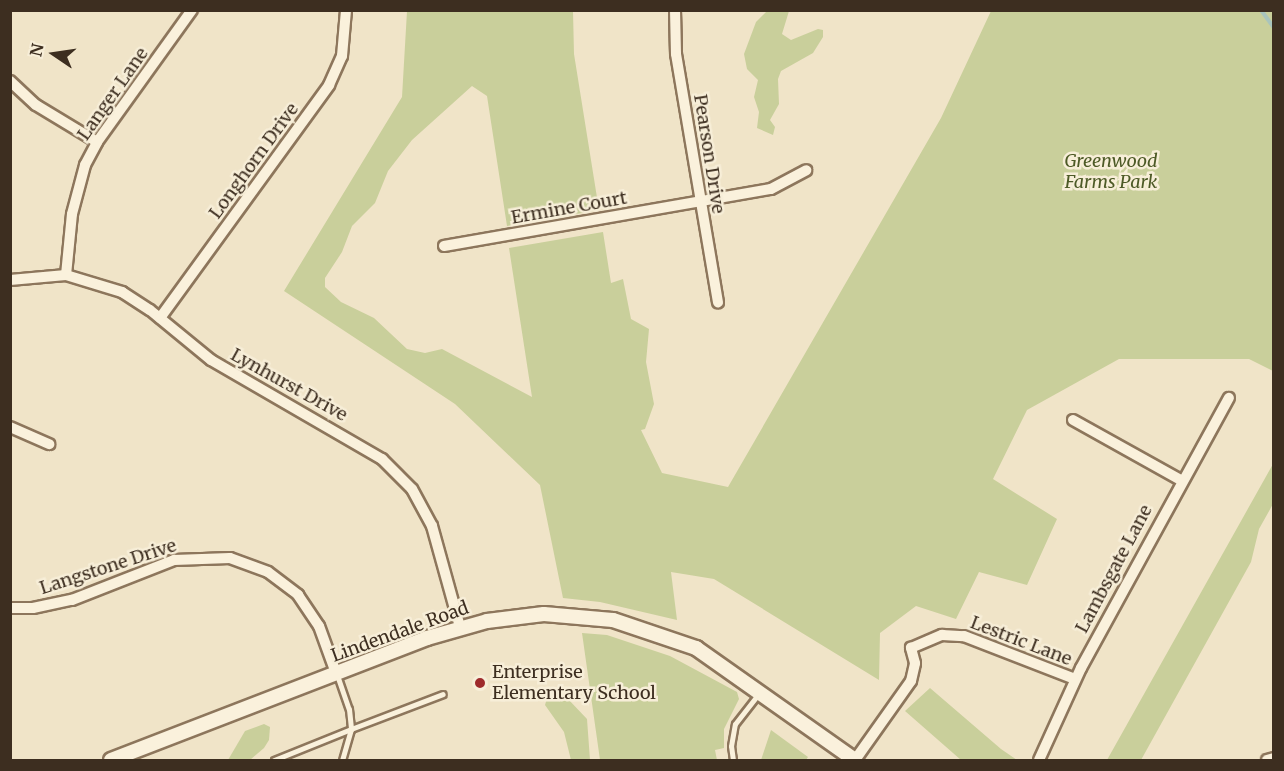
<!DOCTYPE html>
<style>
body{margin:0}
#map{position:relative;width:1284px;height:771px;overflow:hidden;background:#f0e4c8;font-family:Merriweather,serif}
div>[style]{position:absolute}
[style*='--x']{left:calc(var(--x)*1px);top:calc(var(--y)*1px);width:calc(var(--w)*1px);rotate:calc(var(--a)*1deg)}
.green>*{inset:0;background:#c9cf9b}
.stream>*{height:4px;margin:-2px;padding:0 2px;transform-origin:2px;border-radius:2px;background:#a9c4bc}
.roads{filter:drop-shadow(2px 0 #8d765c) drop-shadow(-2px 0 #8d765c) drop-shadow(0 2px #8d765c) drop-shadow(0 -2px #8d765c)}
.service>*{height:5px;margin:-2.5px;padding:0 2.5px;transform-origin:2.5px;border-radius:2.5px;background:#faf1dc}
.minor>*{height:10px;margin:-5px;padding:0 5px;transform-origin:5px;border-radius:5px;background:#faf1dc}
.tertiary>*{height:14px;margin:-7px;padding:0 7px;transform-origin:7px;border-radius:7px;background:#faf1dc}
.dots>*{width:16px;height:16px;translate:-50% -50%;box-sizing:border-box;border:3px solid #f7eed8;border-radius:50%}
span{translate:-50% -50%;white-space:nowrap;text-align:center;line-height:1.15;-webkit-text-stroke:5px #f7eed8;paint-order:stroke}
.street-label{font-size:18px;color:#3d2e20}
.park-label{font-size:18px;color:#4d5a26;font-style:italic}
.poi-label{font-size:18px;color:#3d2e20}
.left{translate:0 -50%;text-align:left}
.frame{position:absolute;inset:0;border:12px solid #3d2e20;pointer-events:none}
.north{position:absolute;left:24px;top:24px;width:60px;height:60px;-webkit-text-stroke:4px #f7eed8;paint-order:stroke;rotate:283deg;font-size:16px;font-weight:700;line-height:24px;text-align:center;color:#3d2e20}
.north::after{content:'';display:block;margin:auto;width:21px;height:27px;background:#3d2e20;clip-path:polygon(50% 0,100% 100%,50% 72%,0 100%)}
</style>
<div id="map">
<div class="green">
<div style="clip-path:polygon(407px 11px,573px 11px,574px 54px,599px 210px,507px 226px,487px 96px,472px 86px,412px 140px,388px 171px,375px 203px,352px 226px,342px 252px,325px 278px,325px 287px,341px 302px,374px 318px,407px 349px,425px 353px,442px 349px,532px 397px,509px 248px,603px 232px,611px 283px,623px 279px,631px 319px,649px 329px,646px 362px,654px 404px,645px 429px,641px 430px,662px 473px,728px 487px,941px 118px,991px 11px,1273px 11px,1273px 371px,1249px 359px,1119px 359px,1027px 410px,993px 479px,1057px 519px,1027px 585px,979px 572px,956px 619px,916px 606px,880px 633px,879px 680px,714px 579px,671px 572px,677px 620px,600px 602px,563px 598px,540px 485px,455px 404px,284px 291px,402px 97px)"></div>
<div style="clip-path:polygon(767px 11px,789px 11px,782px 34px,791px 40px,818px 29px,823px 30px,823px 37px,813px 53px,781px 71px,778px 79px,779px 104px,770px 120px,775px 127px,773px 135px,757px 128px,759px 112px,754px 97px,758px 80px,747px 69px,744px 54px,756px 22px)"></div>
<div style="clip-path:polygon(1273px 464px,1273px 504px,1259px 529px,1251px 562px,1141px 760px,1107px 760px)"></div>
<div style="clip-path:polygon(582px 633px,607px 635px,670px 656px,737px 692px,739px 699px,724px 729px,724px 748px,715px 750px,717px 760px,600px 760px)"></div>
<div style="clip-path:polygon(930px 688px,1001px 749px,1017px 760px,961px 760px,905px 711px)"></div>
<div style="clip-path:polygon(548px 695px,568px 699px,587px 719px,590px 760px,571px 760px,564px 732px,545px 705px)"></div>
<div style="clip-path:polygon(264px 724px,270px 727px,269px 740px,264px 748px,250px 760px,228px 760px,245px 731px)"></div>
<div style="clip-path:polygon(771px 730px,808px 757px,806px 760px,761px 760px)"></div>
</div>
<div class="stream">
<div style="--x:1261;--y:10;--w:22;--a:54"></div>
</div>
<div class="roads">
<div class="service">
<div style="--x:337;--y:675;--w:36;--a:71"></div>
<div style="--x:349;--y:709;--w:20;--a:84"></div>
<div style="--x:351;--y:729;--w:98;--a:-20.8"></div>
<div style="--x:274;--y:760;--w:83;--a:-21.9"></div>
<div style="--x:351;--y:729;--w:32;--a:106"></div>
<div style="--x:733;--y:760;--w:14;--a:-98"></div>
<div style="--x:731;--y:746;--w:22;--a:-80"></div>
<div style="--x:735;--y:724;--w:39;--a:-52"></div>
</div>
<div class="minor">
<div style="--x:675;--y:10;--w:44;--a:88.7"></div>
<div style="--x:676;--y:54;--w:252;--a:80.4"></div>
<div style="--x:10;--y:81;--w:35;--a:43"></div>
<div style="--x:36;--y:105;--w:71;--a:31.2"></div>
<div style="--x:444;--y:246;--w:332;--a:-9.9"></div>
<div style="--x:771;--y:189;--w:40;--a:-28"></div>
<div style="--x:66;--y:275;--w:61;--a:-84.4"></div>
<div style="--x:72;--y:214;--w:51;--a:-75.1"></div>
<div style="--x:85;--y:165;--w:26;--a:-62"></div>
<div style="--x:97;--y:142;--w:163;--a:-54.3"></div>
<div style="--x:10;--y:280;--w:56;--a:-5.1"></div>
<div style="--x:66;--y:275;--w:59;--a:16.9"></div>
<div style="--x:122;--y:292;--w:33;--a:33"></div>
<div style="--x:150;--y:310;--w:79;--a:39.3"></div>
<div style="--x:211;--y:360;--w:198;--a:30.1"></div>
<div style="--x:382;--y:459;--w:42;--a:45"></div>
<div style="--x:412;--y:489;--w:42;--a:61.6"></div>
<div style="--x:432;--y:526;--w:105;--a:74.5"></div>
<div style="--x:160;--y:318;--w:288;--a:-54"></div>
<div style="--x:329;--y:85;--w:32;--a:-66"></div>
<div style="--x:342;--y:56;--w:46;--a:-85"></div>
<div style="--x:1073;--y:420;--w:124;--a:29.1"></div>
<div style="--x:10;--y:427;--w:43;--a:23.6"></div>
<div style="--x:10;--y:608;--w:23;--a:0"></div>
<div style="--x:33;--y:608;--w:40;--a:-12"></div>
<div style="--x:72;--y:600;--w:110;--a:-21.4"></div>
<div style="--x:174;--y:560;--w:56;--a:-2"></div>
<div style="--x:230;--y:558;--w:40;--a:20.2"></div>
<div style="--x:268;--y:572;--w:38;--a:37"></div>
<div style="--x:298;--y:595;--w:37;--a:56"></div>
<div style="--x:319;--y:626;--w:50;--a:70.1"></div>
<div style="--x:855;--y:760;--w:97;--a:-54.7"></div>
<div style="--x:911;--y:681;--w:18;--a:-77"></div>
<div style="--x:915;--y:663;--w:16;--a:-105"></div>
<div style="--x:911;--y:648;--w:34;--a:-23"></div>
<div style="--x:942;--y:635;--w:22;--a:3"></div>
<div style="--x:964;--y:636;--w:119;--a:21.2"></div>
<div style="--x:1039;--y:760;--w:101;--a:-65.5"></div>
<div style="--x:1081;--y:668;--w:308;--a:-61.3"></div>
<div style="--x:1267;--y:760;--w:7;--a:-16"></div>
</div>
<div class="tertiary">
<div style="--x:111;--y:760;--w:339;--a:-21.1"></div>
<div style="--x:427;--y:638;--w:62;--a:-15.8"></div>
<div style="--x:487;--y:621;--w:57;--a:-7"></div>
<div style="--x:544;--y:614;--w:69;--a:5"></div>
<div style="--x:613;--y:620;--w:88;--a:18.6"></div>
<div style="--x:696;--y:648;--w:194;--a:35.2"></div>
</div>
</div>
<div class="dots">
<div style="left:480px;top:683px;background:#9e2a2b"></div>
</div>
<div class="street-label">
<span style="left:113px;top:94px;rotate:-55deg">Langer Lane</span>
<span style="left:709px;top:154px;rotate:81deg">Pearson Drive</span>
<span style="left:254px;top:161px;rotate:-54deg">Longhorn Drive</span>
<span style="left:569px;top:208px;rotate:-10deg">Ermine Court</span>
<span style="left:289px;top:385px;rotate:29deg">Lynhurst Drive</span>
<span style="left:108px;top:567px;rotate:-18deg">Langstone Drive</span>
<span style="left:1114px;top:569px;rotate:-62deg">Lambsgate Lane</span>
<span style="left:400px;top:632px;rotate:-20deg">Lindendale Road</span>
<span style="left:1021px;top:641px;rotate:21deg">Lestric Lane</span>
</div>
<div class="park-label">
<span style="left:1111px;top:172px">Greenwood<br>Farms Park</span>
</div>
<div class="poi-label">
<span class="left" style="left:492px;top:683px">Enterprise<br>Elementary School</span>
</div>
<div class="frame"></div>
<div class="north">N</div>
</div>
